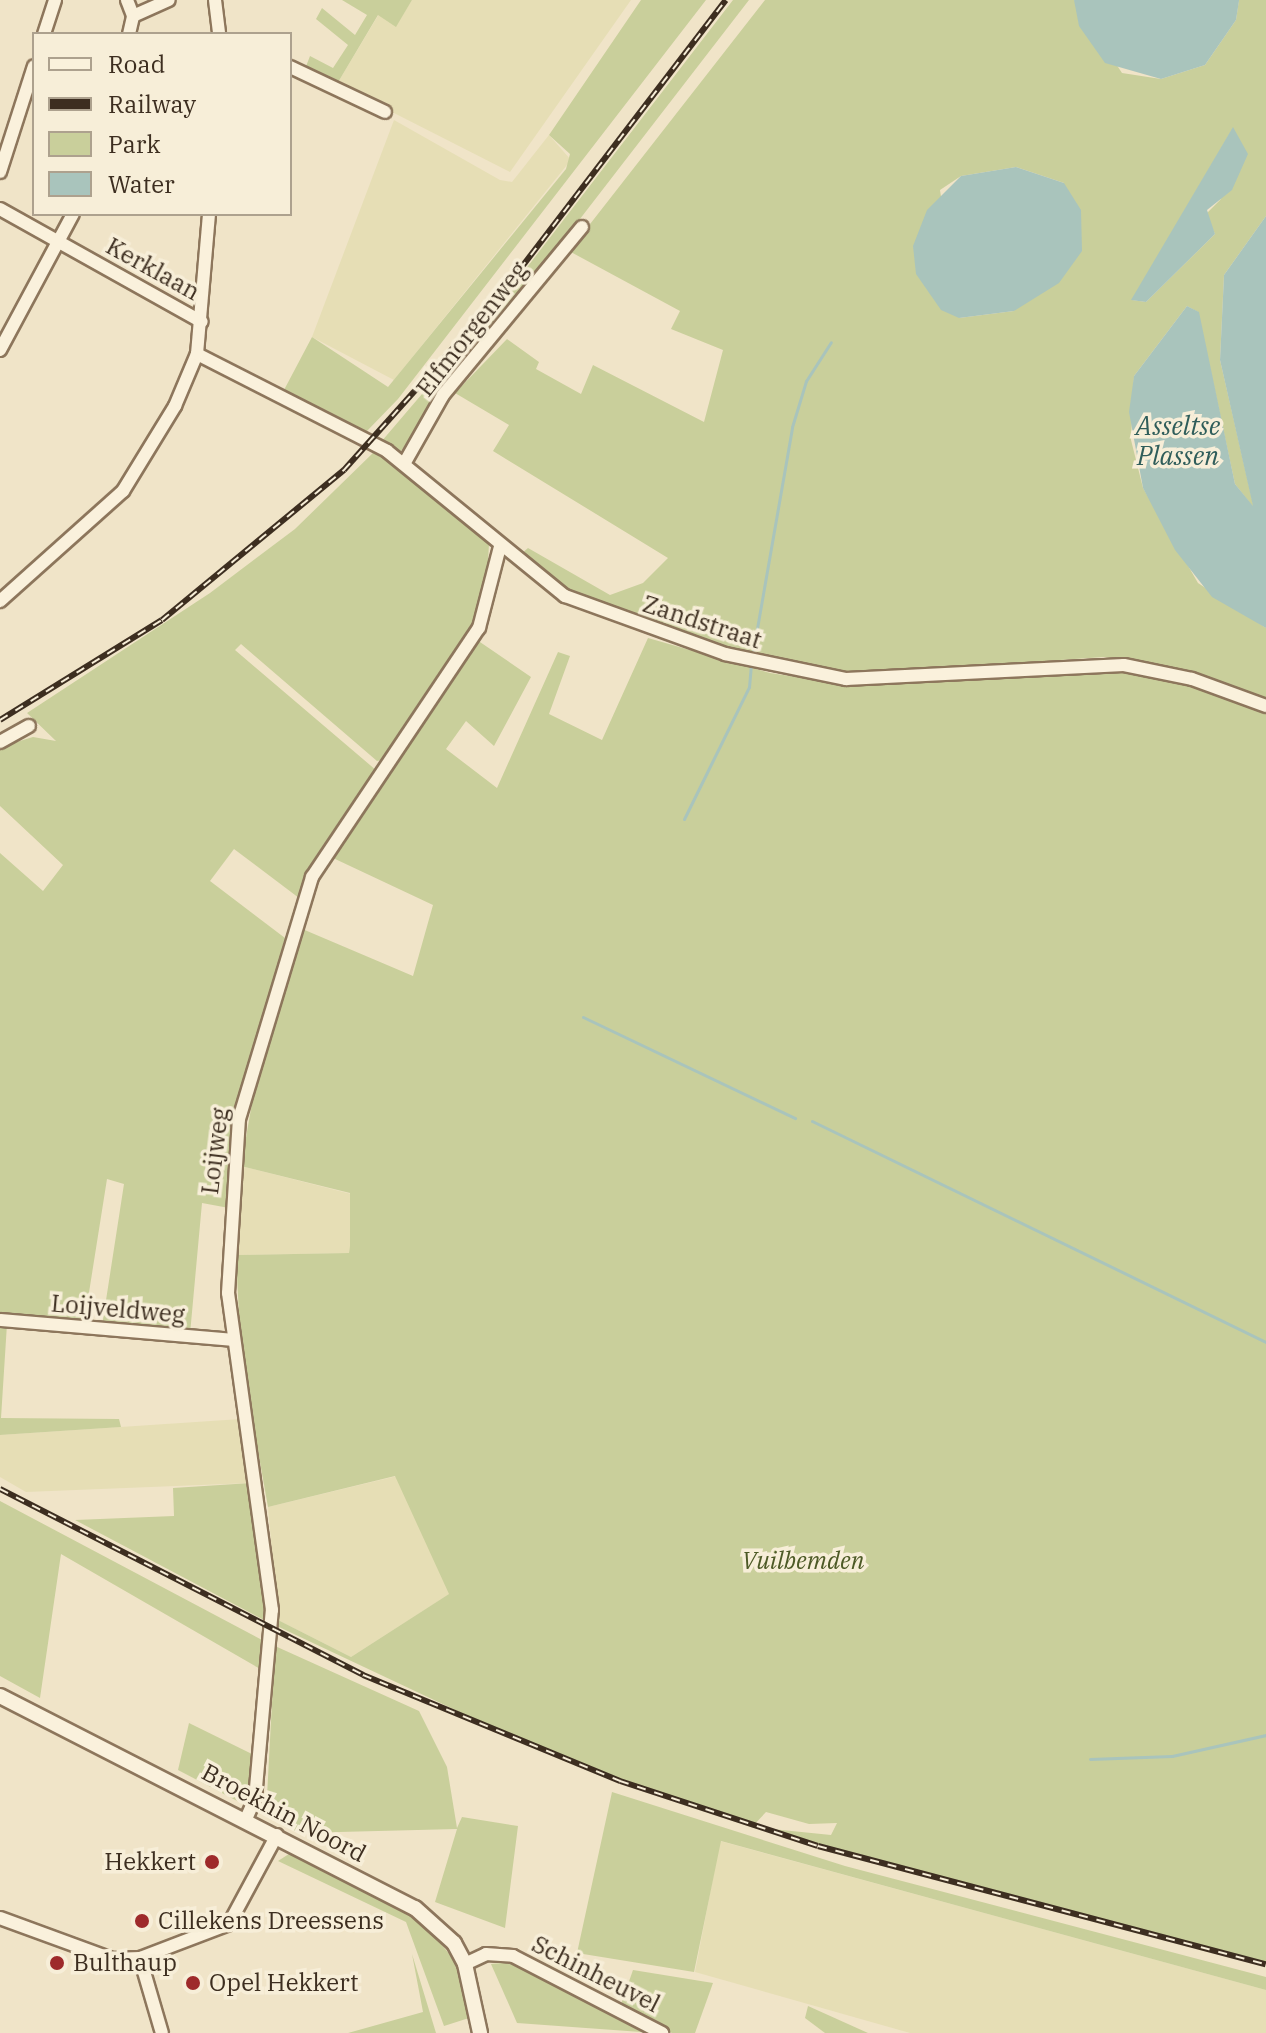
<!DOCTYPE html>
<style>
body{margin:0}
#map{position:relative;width:1266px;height:2033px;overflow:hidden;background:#f0e4c8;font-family:"IBM Plex Serif",serif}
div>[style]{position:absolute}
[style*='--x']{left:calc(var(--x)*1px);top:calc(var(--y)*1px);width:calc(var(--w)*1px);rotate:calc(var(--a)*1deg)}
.farmland>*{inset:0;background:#e6deb5}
.green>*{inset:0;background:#c9cf9b}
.water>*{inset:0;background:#a9c4bc}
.stream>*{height:3px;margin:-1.5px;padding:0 1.5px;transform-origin:1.5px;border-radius:1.5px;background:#a9c4bc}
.roads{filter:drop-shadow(2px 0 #8d765c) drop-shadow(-2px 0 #8d765c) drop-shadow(0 2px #8d765c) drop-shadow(0 -2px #8d765c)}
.minor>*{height:12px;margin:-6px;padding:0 6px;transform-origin:6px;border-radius:6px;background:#faf1dc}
.tertiary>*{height:14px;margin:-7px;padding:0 7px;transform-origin:7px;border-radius:7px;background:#faf1dc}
.rail>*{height:6px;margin-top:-3px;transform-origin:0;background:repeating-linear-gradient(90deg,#f7eed8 0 9px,#3d2e20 0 18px);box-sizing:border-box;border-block:2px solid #3d2e20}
.dots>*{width:22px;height:22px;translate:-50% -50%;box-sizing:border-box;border:4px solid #f7eed8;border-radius:50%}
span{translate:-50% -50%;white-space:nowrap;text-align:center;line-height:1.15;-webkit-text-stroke:7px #f7eed8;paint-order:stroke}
.street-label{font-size:24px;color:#3d2e20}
.park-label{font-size:24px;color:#4d5a26;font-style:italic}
.poi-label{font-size:24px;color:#3d2e20}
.right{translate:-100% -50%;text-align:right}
.left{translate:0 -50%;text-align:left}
.water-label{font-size:26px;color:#2f5d5a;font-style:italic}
.legend{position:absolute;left:32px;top:32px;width:260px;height:184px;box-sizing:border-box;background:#f7eed8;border:2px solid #ada18e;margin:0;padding:10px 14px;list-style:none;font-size:24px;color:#3d2e20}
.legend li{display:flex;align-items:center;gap:16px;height:40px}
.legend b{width:40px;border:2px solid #ada18e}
</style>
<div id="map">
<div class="farmland">
<div style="clip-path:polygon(412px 0,631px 0,510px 172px,337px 84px,379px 14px,396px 26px)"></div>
<div style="clip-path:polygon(394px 120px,500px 180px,512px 182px,549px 135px,571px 160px,394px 380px,312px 337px)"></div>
<div style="clip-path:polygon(241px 1166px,359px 1196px,349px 1253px,236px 1255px)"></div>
<div style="clip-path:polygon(241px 1419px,251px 1483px,26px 1492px,0 1477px,0 1435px)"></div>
<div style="clip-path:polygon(397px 1476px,462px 1586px,351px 1657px,278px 1620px,268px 1507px)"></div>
<div style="clip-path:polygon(720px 1841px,1266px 1990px,1266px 2033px,910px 2033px,695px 1972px)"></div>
</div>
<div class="green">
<div style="clip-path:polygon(342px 0,412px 0,396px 27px,378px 15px,337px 84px,305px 69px,310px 56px,333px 68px,348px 45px,316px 19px,322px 8px,355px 35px,367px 15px)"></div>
<div style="clip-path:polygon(641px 0,706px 0,398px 399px,366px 432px,284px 390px,312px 337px,388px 387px,566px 169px,570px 154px,549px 135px)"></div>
<div style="clip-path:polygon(733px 0,749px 0,397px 456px,381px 442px,498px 305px)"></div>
<div style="clip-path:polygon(evenodd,765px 0,1074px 0,1122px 73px,1161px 79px,1205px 65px,1236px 20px,1239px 0,1266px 0,1266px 216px,1224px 275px,1220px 360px,1254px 508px,1235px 484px,1198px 312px,1187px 306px,1134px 376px,1131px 440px,1143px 488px,1198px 583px,1266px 628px,1266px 699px,1160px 665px,1104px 657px,852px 674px,720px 647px,606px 608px,563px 588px,521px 554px,528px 548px,610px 595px,643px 583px,668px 558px,493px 451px,509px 425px,455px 393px,507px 339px,539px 362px,536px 369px,581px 394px,593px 365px,704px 422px,723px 350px,671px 329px,680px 311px,569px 251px,765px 0,1233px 128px,1221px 199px,1206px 214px,1215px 234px,1146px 302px,1132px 300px,1233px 128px,765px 0,1016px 167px,1064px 183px,1014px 311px,959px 318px,940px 190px,961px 176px,1016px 167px)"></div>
<div style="clip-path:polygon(375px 451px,489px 544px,486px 597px,475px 625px,386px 759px,377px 761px,241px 644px,235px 650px,377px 771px,299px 898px,234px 849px,210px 881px,285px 938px,244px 1083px,229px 1208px,202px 1203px,190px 1334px,102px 1326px,124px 1184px,107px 1179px,84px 1324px,0 1314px,0 853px,43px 891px,63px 865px,0 806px,0 747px,33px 737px,56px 741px,27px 713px,210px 593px,295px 529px)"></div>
<div style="clip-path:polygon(evenodd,648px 638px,770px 673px,850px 685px,1116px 669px,1170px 678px,1266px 711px,1266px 1964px,751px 1827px,536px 1748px,279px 1627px,278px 1620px,351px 1657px,449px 1594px,395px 1476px,268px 1507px,241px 1356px,236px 1255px,349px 1253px,350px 1246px,350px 1193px,241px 1166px,259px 1063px,300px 928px,413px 976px,433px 905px,333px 858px,477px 640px,531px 677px,494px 746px,466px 721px,446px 749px,497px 788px,558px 652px,570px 656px,549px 714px,602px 740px,648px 638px,766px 1812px,809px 1824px,837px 1823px,831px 1835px,752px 1827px,766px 1812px)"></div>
<div style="clip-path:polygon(0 1322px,7px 1324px,1px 1418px,119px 1419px,121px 1427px,0 1435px)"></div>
<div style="clip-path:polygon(251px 1483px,266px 1621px,75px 1520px,174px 1516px,173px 1488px)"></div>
<div style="clip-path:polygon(0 1501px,264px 1641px,262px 1670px,61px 1554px,40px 1698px,0 1676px)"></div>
<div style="clip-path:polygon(275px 1646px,419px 1711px,447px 1767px,457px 1828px,462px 1817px,518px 1826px,505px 1928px,435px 1902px,457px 1829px,299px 1833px,266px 1815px)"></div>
<div style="clip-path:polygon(189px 1723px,256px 1756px,252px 1796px,243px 1804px,178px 1770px)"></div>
<div style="clip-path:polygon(612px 1792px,845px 1866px,1266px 1977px,1266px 1990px,721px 1841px,694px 1972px,577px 1953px)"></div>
<div style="clip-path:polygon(292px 1852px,422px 1921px,456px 1962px,469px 2018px,444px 2026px,406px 1922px,278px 1861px)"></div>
<div style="clip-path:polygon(412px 1954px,436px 2033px,348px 2033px,423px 2012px)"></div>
<div style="clip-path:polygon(512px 1962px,655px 2033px,517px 2023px,491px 1964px)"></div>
<div style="clip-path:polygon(633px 1970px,713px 1983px,695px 2033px,672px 2033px,620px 2007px)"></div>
<div style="clip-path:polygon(808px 2006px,868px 2033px,825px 2033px,805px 2018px)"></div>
</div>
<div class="water">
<div style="clip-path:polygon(1074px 0,1239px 0,1239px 1px,1236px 20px,1205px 65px,1161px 79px,1105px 63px,1079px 26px)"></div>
<div style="clip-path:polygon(1233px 127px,1248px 154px,1232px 190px,1207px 210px,1215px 234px,1146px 302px,1131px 300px)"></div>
<div style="clip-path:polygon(1016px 167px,1064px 183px,1081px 210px,1082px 251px,1059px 283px,1014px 311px,959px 318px,941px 310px,916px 274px,913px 246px,927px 210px,961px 176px)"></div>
<div style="clip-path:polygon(1266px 216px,1266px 628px,1212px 597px,1175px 550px,1143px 488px,1129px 412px,1134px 376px,1187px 306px,1199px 312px,1235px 484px,1253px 506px,1220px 360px,1224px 275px)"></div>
</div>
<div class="stream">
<div style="--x:752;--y:657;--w:233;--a:-80.1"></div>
<div style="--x:792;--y:427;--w:48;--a:-73.1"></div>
<div style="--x:806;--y:381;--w:46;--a:-57.3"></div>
<div style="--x:684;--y:819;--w:147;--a:-63.8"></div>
<div style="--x:749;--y:687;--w:22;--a:-85"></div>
<div style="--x:583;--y:1017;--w:235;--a:25.5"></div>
<div style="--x:812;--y:1121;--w:505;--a:25.96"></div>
<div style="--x:1090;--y:1759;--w:82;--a:-2.1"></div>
<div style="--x:1172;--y:1756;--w:96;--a:-12.6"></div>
</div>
<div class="roads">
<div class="minor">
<div style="--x:127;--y:0;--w:17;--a:69"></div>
<div style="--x:215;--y:0;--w:34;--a:83"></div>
<div style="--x:133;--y:16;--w:39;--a:-24"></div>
<div style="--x:44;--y:34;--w:36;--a:-72"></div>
<div style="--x:129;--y:34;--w:18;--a:-77"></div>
<div style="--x:290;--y:67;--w:105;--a:25.3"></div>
<div style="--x:0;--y:172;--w:111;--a:-72.2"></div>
<div style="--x:0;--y:209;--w:231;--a:29.2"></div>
<div style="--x:0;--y:350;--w:154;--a:-61.8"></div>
<div style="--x:197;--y:354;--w:213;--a:27"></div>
<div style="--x:387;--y:451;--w:230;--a:39.2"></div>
<div style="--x:565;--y:596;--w:170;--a:19.9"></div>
<div style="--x:725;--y:654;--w:124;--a:11.7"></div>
<div style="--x:846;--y:679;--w:278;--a:-2.9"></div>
<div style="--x:1124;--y:665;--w:69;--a:11.6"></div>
<div style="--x:1192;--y:679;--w:79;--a:20"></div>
<div style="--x:404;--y:464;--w:79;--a:-60.5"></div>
<div style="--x:443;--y:395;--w:218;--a:-50.4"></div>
<div style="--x:0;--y:601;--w:165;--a:-41.8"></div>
<div style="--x:123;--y:491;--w:100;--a:-58.5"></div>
<div style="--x:175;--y:406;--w:56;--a:-67.1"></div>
<div style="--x:197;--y:354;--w:141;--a:-85.1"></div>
<div style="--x:0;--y:742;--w:33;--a:-29"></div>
<div style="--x:0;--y:1320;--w:232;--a:4.9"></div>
<div style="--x:246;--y:1819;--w:22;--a:-66"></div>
<div style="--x:255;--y:1799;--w:190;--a:-84.9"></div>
<div style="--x:272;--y:1610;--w:320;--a:-97.9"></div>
<div style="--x:228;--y:1293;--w:174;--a:-86.4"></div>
<div style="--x:239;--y:1119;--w:253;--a:-73.2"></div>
<div style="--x:312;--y:877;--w:300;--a:-56.2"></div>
<div style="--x:479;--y:628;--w:84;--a:-75.5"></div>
<div style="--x:0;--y:1918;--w:119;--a:20.1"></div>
<div style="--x:112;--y:1959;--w:28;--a:-2"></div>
<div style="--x:140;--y:1958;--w:95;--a:-20.9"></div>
<div style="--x:229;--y:1924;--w:101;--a:-61.7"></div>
<div style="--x:140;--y:1958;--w:78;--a:73.7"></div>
<div style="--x:465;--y:1964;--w:23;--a:-25"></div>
<div style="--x:486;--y:1954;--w:27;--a:4"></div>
<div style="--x:513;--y:1956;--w:168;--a:27.3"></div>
</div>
<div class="tertiary">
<div style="--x:0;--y:1696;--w:466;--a:27.1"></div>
<div style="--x:415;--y:1908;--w:52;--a:41.9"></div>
<div style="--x:454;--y:1943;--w:24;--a:62"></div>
<div style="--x:465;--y:1964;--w:71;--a:77.7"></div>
</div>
</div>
<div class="rail">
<div style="--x:0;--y:720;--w:190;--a:-31.7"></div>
<div style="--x:162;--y:620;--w:236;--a:-39.5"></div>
<div style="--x:344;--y:470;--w:231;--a:-48.2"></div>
<div style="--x:498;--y:298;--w:375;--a:-52.6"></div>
<div style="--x:0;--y:1489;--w:408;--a:27.1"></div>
<div style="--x:363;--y:1675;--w:278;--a:22.4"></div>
<div style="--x:620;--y:1781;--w:208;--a:18.2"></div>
<div style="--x:818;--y:1846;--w:463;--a:14.8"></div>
</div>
<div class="dots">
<div style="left:212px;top:1862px;background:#9e2a2b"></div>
<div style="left:142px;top:1921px;background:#9e2a2b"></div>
<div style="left:57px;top:1963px;background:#9e2a2b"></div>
<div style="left:193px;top:1983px;background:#9e2a2b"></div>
</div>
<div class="street-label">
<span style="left:153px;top:269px;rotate:29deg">Kerklaan</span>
<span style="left:472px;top:329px;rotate:-52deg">Elfmorgenweg</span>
<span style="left:702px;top:622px;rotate:18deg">Zandstraat</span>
<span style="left:215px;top:1151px;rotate:-83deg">Loijweg</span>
<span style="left:118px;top:1309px;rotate:5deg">Loijveldweg</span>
<span style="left:284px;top:1813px;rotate:28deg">Broekhin Noord</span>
<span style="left:596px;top:1974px;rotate:27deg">Schinheuvel</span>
</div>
<div class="park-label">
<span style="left:803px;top:1561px">Vuilbemden</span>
</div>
<div class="poi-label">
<span class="right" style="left:196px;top:1862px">Hekkert</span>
<span class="left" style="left:158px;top:1921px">Cillekens Dreessens</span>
<span class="left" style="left:73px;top:1963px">Bulthaup</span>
<span class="left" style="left:209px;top:1983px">Opel Hekkert</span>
</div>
<div class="water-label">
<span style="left:1178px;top:441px">Asseltse<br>Plassen</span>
</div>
<ul class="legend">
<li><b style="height:10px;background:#faf1dc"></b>Road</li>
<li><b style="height:10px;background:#3d2e20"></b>Railway</li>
<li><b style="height:22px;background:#c9cf9b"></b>Park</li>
<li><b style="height:22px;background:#a9c4bc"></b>Water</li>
</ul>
</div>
